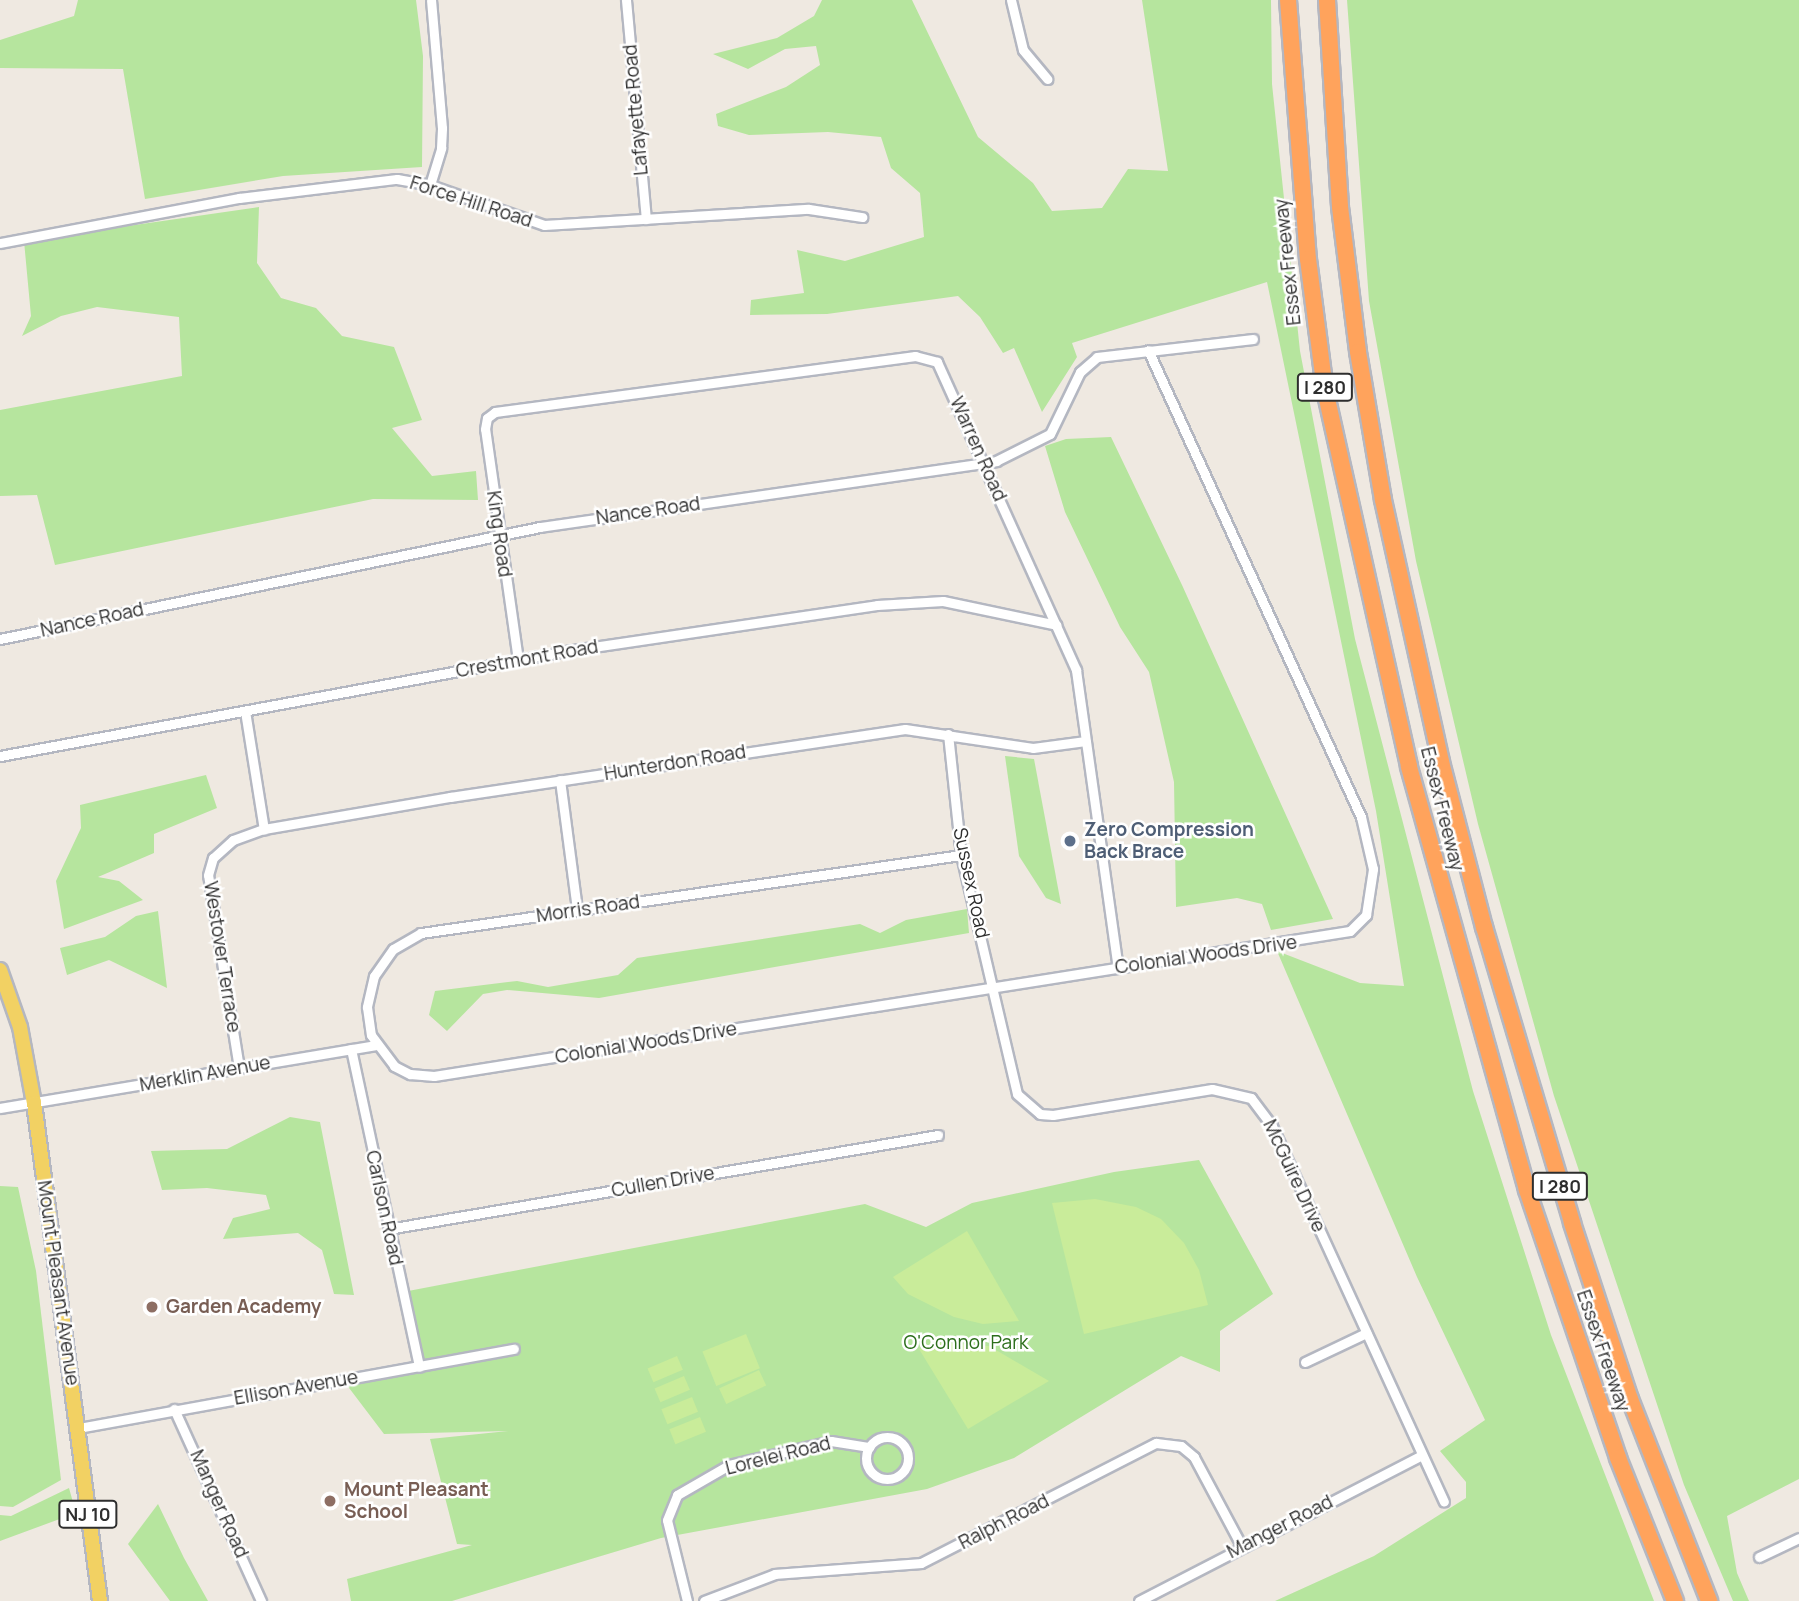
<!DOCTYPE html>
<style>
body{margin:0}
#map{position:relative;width:1799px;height:1601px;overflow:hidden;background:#efe9e1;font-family:Manrope,sans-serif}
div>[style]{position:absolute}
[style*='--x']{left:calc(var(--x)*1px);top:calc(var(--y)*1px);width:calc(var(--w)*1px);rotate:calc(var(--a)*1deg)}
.green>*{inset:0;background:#b6e59e}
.pitch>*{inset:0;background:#c9ec9a;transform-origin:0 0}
.roads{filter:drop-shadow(2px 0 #b4b7c1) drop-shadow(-2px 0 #b4b7c1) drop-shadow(0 2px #b4b7c1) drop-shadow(0 -2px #b4b7c1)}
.minor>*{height:9px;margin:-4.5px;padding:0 4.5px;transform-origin:4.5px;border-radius:4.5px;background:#fff}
.minor>.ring{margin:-4.5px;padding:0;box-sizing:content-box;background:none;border:9px solid #fff;border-radius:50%}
.primary>*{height:14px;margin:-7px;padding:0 7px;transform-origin:7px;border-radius:7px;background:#f2d163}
.motorway>*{height:16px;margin:-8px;padding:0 8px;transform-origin:8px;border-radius:8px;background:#ffa35c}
.dots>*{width:19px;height:19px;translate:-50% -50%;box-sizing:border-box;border:4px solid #fff;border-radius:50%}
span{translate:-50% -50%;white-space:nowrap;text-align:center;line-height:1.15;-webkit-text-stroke:5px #fff;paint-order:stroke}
.shield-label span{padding:2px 5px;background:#fff;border:2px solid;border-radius:5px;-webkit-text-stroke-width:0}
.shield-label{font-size:18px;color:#2e2e2e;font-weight:700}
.street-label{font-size:19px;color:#2e2e2e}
.service-label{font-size:19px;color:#4e5e75;font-weight:700}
.left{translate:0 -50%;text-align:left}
.education-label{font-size:19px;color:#785e54;font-weight:700}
.park-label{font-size:19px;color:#2c6e1b}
</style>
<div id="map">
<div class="green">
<div style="clip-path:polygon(78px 0,416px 0,423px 56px,422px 167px,283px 176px,145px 199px,123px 69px,0 68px,0 40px,74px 16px)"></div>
<div style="clip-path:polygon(822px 0,912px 0,978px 137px,1033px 183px,1052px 211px,1102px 208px,1128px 169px,1168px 171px,1142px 0,1271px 0,1272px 84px,1300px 351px,1355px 639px,1473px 1091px,1551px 1335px,1654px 1601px,1275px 1601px,1374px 1556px,1466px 1498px,1466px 1482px,1440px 1451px,1485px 1420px,1417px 1277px,1277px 951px,1360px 983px,1404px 986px,1376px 811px,1267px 282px,1072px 343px,1077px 357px,1042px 412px,1014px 348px,1003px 353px,980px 317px,958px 296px,827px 314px,750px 315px,751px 300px,804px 293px,797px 250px,845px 261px,924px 237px,920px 193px,891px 168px,881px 137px,828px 132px,749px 135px,718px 126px,716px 114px,786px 87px,820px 65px,816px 46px,785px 49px,748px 69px,713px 54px,777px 38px,814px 16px)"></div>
<div style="clip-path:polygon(1347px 0,1799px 0,1799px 1479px,1727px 1516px,1737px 1573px,1749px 1601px,1733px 1601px,1684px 1485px,1554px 1096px,1478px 824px,1416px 561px,1369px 301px)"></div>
<div style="clip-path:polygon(259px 207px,257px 263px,281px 298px,316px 308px,342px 336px,394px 347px,422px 420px,392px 428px,432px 476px,476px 471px,478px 500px,373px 499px,55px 565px,37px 495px,0 496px,0 410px,182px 376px,179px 317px,97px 307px,61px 316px,22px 336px,31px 316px,24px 241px)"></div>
<div style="clip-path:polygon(1111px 437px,1182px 585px,1333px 919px,1271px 930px,1262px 904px,1237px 898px,1176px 907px,1174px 782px,1149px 672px,1120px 627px,1065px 512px,1045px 446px,1066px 439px)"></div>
<div style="clip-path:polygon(1005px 756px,1034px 759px,1061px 904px,1046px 898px,1019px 856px)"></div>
<div style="clip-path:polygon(206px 775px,217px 808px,154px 834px,154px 853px,98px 877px,119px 881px,143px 900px,64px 929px,56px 881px,81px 828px,80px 805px)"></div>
<div style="clip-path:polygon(967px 909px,969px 933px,599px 998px,507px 990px,483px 994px,447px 1031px,429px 1015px,435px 991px,517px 981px,548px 987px,618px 975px,637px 958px,860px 924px,880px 933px,906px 920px)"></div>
<div style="clip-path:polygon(158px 911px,167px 988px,109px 960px,67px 975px,60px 948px,105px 937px,136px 916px)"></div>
<div style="clip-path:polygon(290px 1117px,320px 1122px,354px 1295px,334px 1294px,322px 1250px,298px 1233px,223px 1239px,233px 1218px,270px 1209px,266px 1195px,207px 1188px,162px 1190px,151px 1151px,227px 1149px)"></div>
<div style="clip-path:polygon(1199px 1160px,1273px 1294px,1220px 1331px,1220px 1372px,1181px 1356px,1014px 1458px,927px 1489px,661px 1538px,452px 1601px,351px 1601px,347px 1579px,472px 1545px,457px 1544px,430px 1439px,508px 1431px,384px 1434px,343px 1380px,418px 1367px,403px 1292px,865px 1204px,926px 1227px,972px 1203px,1114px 1172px)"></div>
<div style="clip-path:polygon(0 1186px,18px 1187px,36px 1271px,61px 1480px,13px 1507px,0 1506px)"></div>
<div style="clip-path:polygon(69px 1488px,76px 1513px,0 1541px,0 1515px,11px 1516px)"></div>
<div style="clip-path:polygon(158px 1504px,184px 1558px,208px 1601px,170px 1601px,128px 1544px)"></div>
</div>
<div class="pitch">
<div style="clip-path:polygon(1095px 1199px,1136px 1207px,1161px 1219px,1184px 1243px,1199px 1270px,1208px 1305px,1084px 1334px,1052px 1203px)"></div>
<div style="clip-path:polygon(967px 1231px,1019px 1321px,983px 1324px,954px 1317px,908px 1294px,893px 1277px)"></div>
<div style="left:746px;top:1334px;width:37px;height:47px;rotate:68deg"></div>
<div style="clip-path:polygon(941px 1343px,989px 1346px,1049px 1381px,968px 1429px,919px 1349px)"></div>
<div style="left:677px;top:1356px;width:15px;height:32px;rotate:67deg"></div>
<div style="left:759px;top:1370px;width:17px;height:44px;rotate:65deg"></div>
<div style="left:684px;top:1376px;width:15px;height:32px;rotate:67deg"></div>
<div style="left:692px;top:1397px;width:16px;height:33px;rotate:68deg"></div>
<div style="left:700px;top:1417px;width:16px;height:33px;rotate:68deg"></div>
</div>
<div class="roads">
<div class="minor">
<div style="--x:626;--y:0;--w:220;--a:84.8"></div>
<div style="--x:1011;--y:0;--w:51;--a:76.5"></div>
<div style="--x:1023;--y:50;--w:38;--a:50"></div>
<div style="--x:430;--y:185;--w:39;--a:-73"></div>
<div style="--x:441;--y:148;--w:20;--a:-87"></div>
<div style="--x:442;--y:128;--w:128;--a:-94.9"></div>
<div style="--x:0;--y:243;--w:243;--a:-10.7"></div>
<div style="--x:239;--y:198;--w:159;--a:-6.9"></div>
<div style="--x:397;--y:179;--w:34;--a:10"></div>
<div style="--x:430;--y:185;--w:121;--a:19.3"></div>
<div style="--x:544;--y:225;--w:265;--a:-3.5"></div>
<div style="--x:809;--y:209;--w:54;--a:8.6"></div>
<div style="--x:0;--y:639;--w:551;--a:-11.72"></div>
<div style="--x:540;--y:527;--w:461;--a:-8.2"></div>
<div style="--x:996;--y:461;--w:60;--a:-26.6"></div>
<div style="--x:1050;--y:434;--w:69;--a:-64.2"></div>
<div style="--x:1080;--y:372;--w:23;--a:-41"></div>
<div style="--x:1097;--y:357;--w:157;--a:-6.6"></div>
<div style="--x:518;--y:660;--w:233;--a:-98.1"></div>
<div style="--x:485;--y:429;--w:11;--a:-80"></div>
<div style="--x:487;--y:418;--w:10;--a:-37"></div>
<div style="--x:495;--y:412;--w:424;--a:-7.6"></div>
<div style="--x:915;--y:356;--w:23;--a:15"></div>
<div style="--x:937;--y:362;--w:338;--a:65.7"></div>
<div style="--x:1076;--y:670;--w:301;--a:82"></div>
<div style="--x:245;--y:711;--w:120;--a:80.9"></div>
<div style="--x:948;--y:734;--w:122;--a:83.9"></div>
<div style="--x:961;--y:855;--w:245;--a:76.8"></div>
<div style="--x:1017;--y:1094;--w:30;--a:41"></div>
<div style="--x:1040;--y:1114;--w:13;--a:4"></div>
<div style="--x:1053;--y:1115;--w:161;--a:-9.3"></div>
<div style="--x:1212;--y:1089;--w:40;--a:13"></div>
<div style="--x:1251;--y:1098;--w:35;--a:53"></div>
<div style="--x:1272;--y:1126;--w:413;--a:65.4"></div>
<div style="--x:0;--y:756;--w:576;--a:-10.51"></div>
<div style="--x:566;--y:651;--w:314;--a:-8.4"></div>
<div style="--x:877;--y:605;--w:66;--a:-3.5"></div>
<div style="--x:943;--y:601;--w:116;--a:11.9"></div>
<div style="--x:560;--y:780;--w:131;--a:82.5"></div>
<div style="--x:961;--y:855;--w:546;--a:171.78"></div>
<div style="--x:421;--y:933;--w:32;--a:150"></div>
<div style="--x:393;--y:949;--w:33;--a:125"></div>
<div style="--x:374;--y:976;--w:32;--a:103"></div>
<div style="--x:367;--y:1007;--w:28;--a:82"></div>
<div style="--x:371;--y:1035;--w:39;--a:53"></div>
<div style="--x:394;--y:1066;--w:18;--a:27"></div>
<div style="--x:410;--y:1074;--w:24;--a:5"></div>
<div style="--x:434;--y:1076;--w:927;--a:-9"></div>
<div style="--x:1350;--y:931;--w:23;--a:-45"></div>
<div style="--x:1366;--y:915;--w:47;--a:-81.3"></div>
<div style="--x:1373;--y:869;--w:53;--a:-103"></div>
<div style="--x:1361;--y:817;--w:513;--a:-114.52"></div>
<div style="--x:351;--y:1049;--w:325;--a:77.9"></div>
<div style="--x:239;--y:1068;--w:195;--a:-99.1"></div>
<div style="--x:208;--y:875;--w:18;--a:-74"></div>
<div style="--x:213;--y:858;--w:27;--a:-42"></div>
<div style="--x:233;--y:840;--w:33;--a:-20"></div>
<div style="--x:264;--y:829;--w:189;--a:-9.8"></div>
<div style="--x:450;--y:797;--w:460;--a:-8.5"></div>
<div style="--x:905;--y:729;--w:129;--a:8.4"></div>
<div style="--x:1033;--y:748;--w:53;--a:-7.5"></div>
<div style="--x:0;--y:1108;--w:380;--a:-9.5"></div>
<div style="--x:388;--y:1229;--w:558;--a:-9.7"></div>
<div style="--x:1305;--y:1362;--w:68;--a:-25.4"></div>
<div style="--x:174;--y:1409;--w:211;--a:65.6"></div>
<div style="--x:78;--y:1428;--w:443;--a:-10.3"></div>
<div class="ring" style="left:866px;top:1437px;width:33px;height:33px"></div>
<div style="--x:1759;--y:1557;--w:44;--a:-25.4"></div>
<div style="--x:687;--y:1601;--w:83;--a:-103.9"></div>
<div style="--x:667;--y:1520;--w:27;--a:-68"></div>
<div style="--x:677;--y:1495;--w:60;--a:-30"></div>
<div style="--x:729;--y:1465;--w:105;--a:-13.2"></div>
<div style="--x:831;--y:1441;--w:39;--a:9"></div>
<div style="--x:704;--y:1601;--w:76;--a:-20.8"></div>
<div style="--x:775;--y:1574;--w:146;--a:-4.3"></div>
<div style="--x:921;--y:1563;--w:264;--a:-27.1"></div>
<div style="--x:1156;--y:1443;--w:25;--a:7"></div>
<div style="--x:1181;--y:1446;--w:17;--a:40"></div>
<div style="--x:1194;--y:1457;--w:102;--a:61.9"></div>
<div style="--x:1139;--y:1601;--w:318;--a:-27.3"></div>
</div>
<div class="primary">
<div style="--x:0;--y:970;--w:60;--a:70.7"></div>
<div style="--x:20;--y:1027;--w:77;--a:79.6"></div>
<div style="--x:34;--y:1103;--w:502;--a:82.45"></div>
</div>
<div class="motorway">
<div style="--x:1288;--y:0;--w:260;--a:85.6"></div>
<div style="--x:1308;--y:259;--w:132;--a:82.6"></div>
<div style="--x:1325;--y:390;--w:386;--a:77.4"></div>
<div style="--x:1409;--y:767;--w:439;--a:74.4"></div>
<div style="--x:1527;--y:1190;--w:283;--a:71.2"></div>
<div style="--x:1618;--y:1458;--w:154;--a:68.3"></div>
<div style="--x:1327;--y:0;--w:207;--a:86.4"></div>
<div style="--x:1340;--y:207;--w:146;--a:82.9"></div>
<div style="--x:1358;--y:352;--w:150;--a:80.4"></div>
<div style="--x:1383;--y:500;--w:268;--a:77.5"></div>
<div style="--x:1441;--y:762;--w:171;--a:75.4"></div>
<div style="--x:1484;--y:927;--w:309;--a:73.4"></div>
<div style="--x:1572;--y:1223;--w:185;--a:71.8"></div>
<div style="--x:1630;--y:1399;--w:217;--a:68.6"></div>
</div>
</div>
<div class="dots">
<div style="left:1070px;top:841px;background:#5c6f8a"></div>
<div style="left:152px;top:1307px;background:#8d6e63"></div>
<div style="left:330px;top:1501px;background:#8d6e63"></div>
</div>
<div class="shield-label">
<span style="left:1325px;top:387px">I 280</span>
<span style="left:1560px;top:1186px">I 280</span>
<span style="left:88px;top:1514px">NJ 10</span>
</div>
<div class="street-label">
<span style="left:636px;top:110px;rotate:-95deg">Lafayette Road</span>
<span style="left:471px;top:202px;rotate:18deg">Force Hill Road</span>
<span style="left:1288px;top:262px;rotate:-96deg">Essex Freeway</span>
<span style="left:978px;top:449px;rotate:66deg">Warren Road</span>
<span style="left:648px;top:511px;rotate:-8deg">Nance Road</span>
<span style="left:499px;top:534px;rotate:82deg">King Road</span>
<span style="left:92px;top:620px;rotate:-12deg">Nance Road</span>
<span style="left:527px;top:659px;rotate:-10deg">Crestmont Road</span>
<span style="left:675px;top:763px;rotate:-9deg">Hunterdon Road</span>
<span style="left:1442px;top:809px;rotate:76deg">Essex Freeway</span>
<span style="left:971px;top:883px;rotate:78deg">Sussex Road</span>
<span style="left:588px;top:909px;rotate:-8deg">Morris Road</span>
<span style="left:1206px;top:955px;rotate:-8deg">Colonial Woods Drive</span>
<span style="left:222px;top:957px;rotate:81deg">Westover Terrace</span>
<span style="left:646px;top:1043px;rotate:-9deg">Colonial Woods Drive</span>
<span style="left:205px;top:1074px;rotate:-10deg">Merklin Avenue</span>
<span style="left:1294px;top:1176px;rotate:65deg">McGuire Drive</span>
<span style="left:663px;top:1182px;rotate:-10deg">Cullen Drive</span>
<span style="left:384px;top:1208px;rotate:78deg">Carlson Road</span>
<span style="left:58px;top:1283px;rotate:82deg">Mount Pleasant Avenue</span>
<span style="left:1603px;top:1351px;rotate:71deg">Essex Freeway</span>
<span style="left:296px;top:1388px;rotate:-10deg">Ellison Avenue</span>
<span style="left:778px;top:1456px;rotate:-14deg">Lorelei Road</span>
<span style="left:219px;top:1504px;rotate:66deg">Manger Road</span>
<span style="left:1004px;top:1522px;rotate:-27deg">Ralph Road</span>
<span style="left:1280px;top:1527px;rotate:-27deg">Manger Road</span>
</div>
<div class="service-label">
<span class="left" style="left:1084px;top:841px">Zero Compression<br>Back Brace</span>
</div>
<div class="education-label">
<span class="left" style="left:166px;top:1307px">Garden Academy</span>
<span class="left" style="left:344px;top:1501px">Mount Pleasant<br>School</span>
</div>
<div class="park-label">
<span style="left:966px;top:1343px">O'Connor Park</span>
</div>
</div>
